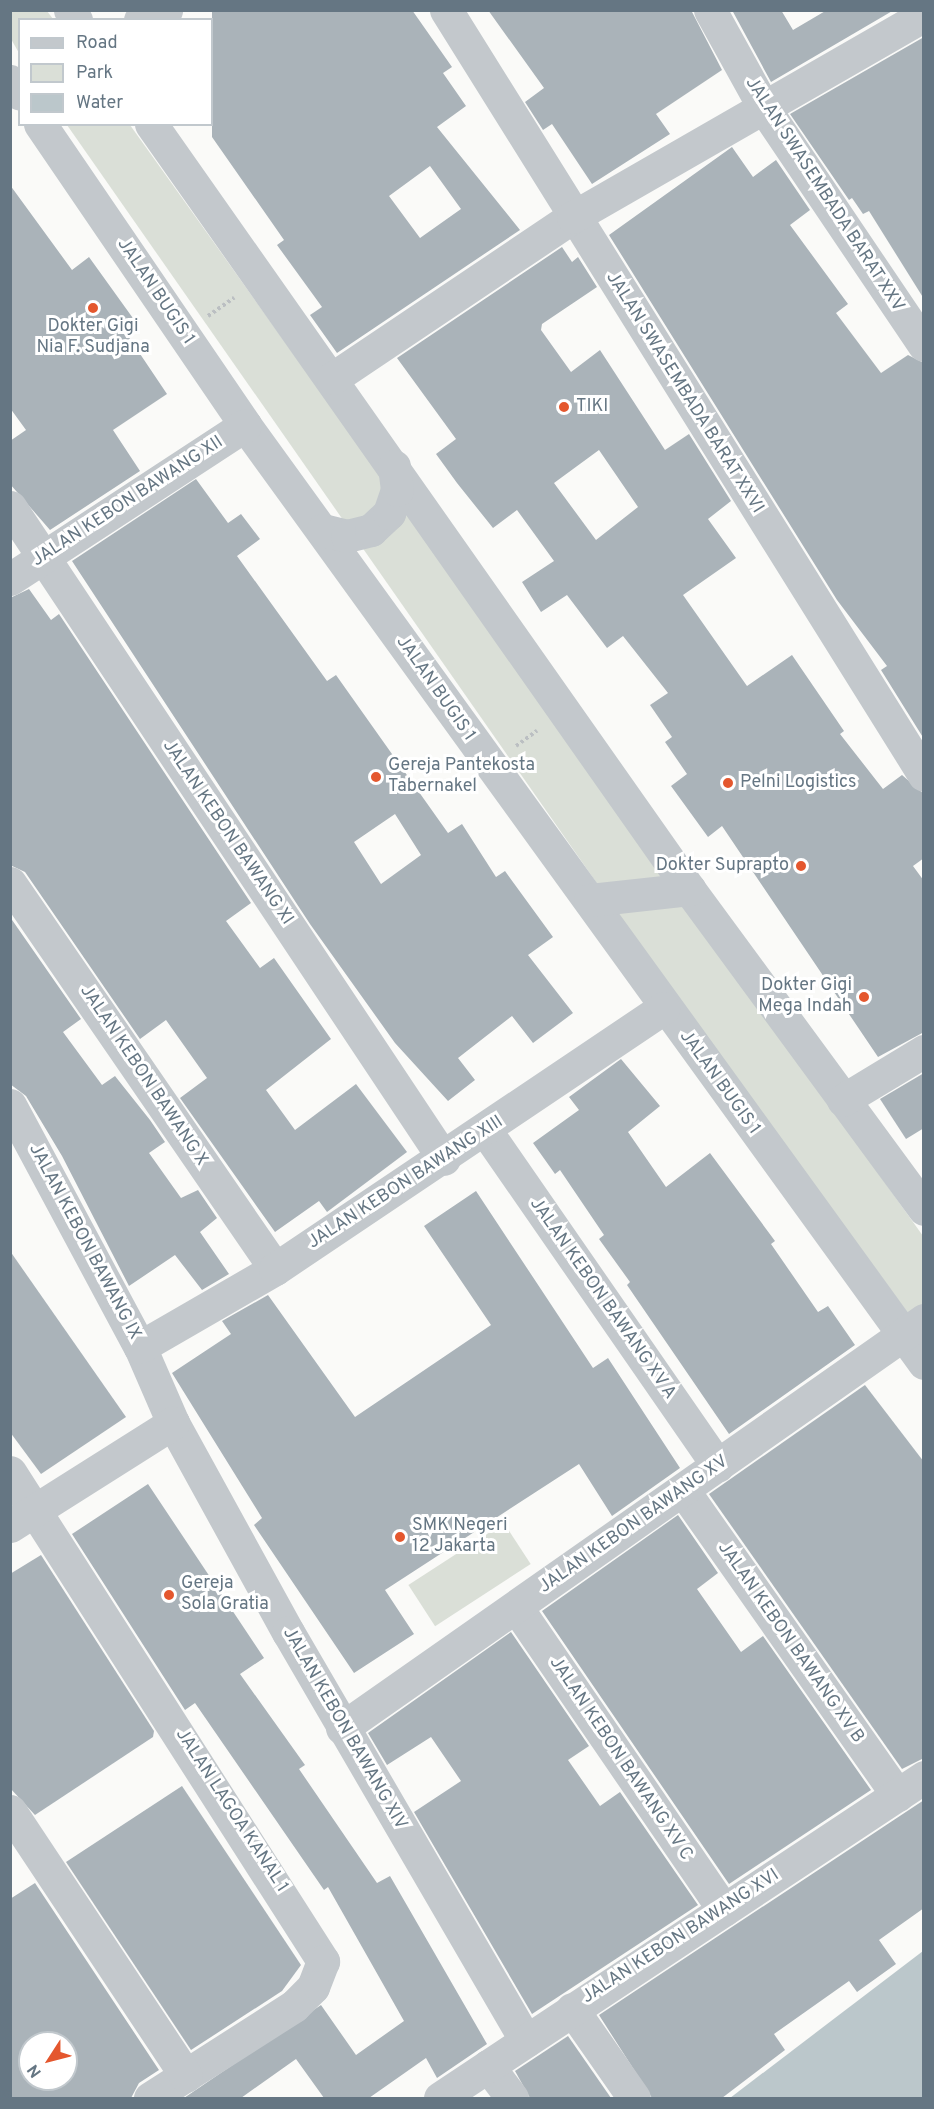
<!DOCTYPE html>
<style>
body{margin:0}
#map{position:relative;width:934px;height:2109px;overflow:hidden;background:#fafaf8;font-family:Overpass,sans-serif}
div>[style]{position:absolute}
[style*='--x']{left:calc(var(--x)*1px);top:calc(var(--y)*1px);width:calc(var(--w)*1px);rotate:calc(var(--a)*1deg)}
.green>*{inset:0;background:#dadfd7;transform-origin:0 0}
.water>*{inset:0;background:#bbc7cb}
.building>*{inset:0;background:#aab3b9}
.path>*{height:4px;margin-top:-2px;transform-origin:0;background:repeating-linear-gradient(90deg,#bbbfc2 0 3px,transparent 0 6px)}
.minor>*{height:33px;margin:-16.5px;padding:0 16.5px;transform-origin:16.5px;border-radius:16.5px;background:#c3c8cc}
.dots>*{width:16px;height:16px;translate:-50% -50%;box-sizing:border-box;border:3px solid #fff;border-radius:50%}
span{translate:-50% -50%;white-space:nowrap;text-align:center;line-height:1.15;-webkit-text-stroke:6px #fff;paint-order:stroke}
.street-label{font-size:18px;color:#657683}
.poi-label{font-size:18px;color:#657683}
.left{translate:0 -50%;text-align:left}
.right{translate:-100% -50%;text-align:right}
.frame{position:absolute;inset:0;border:12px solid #657683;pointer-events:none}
.legend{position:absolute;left:18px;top:18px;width:195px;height:108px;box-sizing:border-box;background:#fff;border:2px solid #c1c8cd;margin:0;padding:8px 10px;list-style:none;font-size:18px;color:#657683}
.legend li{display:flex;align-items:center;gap:12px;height:30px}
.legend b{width:30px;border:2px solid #c1c8cd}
.north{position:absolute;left:18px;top:2031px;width:60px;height:60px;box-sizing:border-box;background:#fff;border:2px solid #c1c8cd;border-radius:50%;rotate:234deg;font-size:16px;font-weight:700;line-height:24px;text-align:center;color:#657683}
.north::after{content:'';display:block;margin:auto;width:21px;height:27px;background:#e4572e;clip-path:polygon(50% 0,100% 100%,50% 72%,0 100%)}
</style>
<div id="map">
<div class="green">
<div style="clip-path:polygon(10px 11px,47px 11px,53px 19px,20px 20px,19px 53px,11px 39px)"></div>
<div style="clip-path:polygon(67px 125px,130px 125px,923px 1236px,923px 1334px,661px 975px)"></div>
<div style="left:504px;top:1523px;width:49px;height:114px;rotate:57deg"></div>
</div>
<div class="water">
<div style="clip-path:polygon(923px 1951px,923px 2098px,730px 2098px)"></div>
</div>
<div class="building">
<div style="clip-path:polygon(evenodd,212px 10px,412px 10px,452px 67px,443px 73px,466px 106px,437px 127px,520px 230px,337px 353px,310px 315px,322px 307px,277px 245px,284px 240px,212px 137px,212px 10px,430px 166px,461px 209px,420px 238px,389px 196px,430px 166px)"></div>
<div style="clip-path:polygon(488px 10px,691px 10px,722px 70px,656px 114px,670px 134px,592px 184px,552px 124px,543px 130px,525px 102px,544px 88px)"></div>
<div style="clip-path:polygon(732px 10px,781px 10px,793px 30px,827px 10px,894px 10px,771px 82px)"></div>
<div style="clip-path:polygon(924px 37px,924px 299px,869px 211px,863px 214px,852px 198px,849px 200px,790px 114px)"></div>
<div style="clip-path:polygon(732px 147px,753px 177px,776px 160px,810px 210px,790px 225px,848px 304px,836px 313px,881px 373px,908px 355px,924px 363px,924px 739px,881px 670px,887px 666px,837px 600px,609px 235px)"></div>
<div style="clip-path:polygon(10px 185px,72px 270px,89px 257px,140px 328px,128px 336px,167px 394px,113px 430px,140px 471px,50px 530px,10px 484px,10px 441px,26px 430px,10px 408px)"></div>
<div style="clip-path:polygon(evenodd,562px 247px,572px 262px,578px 257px,597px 287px,542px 324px,541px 330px,571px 372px,600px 350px,665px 450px,689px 434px,731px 501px,708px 519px,736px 558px,683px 595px,747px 686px,792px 655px,844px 731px,840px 734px,883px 789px,902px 775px,924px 794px,924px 858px,913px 866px,924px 881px,924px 1032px,878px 1057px,722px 826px,708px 837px,671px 786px,687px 774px,665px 742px,672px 737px,650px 705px,668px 693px,623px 636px,607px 648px,567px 595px,541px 612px,522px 582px,554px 561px,517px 510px,493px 528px,457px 483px,436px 454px,456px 439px,397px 358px,562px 247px,599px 450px,638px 507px,596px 540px,554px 483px,599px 450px)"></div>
<div style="clip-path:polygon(evenodd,196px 479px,228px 523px,241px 514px,260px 539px,237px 556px,327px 681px,336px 675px,448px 833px,462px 824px,496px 877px,505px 871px,553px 937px,528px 955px,573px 1013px,533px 1043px,512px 1016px,458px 1058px,475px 1080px,448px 1101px,395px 1043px,310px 924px,72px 561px,196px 479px,395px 814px,421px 855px,381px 884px,354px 842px,395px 814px)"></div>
<div style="clip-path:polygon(29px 589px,51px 620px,59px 614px,251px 903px,226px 921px,260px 968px,274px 958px,331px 1039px,266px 1090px,295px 1130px,356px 1084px,407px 1152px,327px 1212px,319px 1201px,275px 1232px,180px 1098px,207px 1078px,166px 1020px,140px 1039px,25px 872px,10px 865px,10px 598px)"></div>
<div style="clip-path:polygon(10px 917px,81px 1019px,63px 1032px,102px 1085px,115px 1076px,150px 1120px,165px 1142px,149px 1153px,181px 1198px,198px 1190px,217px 1218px,200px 1232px,229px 1274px,202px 1290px,175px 1255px,129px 1286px,62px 1156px,26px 1096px,10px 1084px)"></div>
<div style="clip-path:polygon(621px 1059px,660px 1106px,628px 1132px,666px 1187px,710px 1153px,775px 1241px,771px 1244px,818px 1312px,828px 1306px,855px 1345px,729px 1434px,627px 1285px,630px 1282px,599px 1239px,604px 1235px,560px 1170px,555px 1174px,533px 1143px,579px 1110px,569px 1097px)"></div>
<div style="clip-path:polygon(924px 1073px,924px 1128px,906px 1139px,880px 1099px)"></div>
<div style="clip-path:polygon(476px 1191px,593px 1368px,608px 1358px,680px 1468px,612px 1516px,579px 1464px,385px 1590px,414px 1634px,354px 1673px,254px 1525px,262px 1518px,172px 1373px,231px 1334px,222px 1321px,268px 1295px,355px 1417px,491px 1325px,424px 1226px)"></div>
<div style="clip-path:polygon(10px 1251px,126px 1417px,41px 1474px,10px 1432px)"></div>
<div style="clip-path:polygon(865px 1385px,924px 1462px,924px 1758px,902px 1769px,709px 1494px)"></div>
<div style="clip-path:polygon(148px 1484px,264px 1658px,240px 1674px,305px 1765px,299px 1769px,377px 1883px,390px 1876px,487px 2044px,437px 2078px,426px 2058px,369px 2098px,324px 2098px,296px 2059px,241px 2098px,184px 2098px,321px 2005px,356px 2055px,404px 2021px,328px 1887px,324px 1890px,195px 1703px,185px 1710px,72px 1534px)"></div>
<div style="clip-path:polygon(678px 1515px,718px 1573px,697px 1589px,741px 1652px,763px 1636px,871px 1790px,729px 1884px,542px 1611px)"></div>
<div style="clip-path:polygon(41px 1555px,154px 1731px,153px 1737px,35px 1815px,10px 1788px,10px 1574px)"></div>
<div style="clip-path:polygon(511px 1632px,589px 1746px,568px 1760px,600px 1806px,620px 1792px,698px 1905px,532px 2014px,414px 1812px,461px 1781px,431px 1737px,387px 1765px,368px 1733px)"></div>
<div style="clip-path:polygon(182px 1786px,301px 1965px,282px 1991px,191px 2050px,66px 1862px)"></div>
<div style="clip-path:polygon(924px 1800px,924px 1908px,879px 1940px,896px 1964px,857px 1992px,849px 1981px,774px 2034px,785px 2050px,722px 2098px,652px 2098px,599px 2015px)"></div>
<div style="clip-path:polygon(evenodd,35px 1883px,159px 2070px,139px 2083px,131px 2098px,10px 2098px,10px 1899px,35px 1883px,30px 2043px,66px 2043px,66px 2079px,30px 2079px,30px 2043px)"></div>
<div style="clip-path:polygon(568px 2036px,611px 2098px,530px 2098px,515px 2071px)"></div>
</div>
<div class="path">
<div style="--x:208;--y:316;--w:32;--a:-35"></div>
<div style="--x:516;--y:746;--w:26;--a:-36"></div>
</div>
<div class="minor">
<div style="--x:70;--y:10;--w:12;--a:59"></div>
<div style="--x:446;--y:10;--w:902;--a:58"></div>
<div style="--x:710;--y:10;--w:112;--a:61.1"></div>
<div style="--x:764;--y:108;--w:286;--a:56"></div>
<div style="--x:140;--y:20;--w:28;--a:-21"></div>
<div style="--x:10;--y:81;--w:16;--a:52"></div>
<div style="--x:40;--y:124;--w:364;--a:55.7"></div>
<div style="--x:245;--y:425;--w:1158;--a:54.1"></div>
<div style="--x:151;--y:124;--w:935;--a:54.88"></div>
<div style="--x:689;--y:889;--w:397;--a:53.7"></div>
<div style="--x:333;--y:378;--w:289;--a:-33.9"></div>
<div style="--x:573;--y:217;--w:405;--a:-29.9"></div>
<div style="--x:10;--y:507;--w:783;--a:56.35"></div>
<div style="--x:323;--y:530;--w:25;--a:14"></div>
<div style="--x:347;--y:536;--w:25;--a:-14"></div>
<div style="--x:371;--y:530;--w:25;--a:-43"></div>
<div style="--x:389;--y:513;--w:24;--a:-71"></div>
<div style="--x:397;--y:490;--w:24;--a:-97"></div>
<div style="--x:10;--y:579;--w:281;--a:-33.2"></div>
<div style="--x:10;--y:883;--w:468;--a:55.5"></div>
<div style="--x:590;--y:900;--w:100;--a:-6.3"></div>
<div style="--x:843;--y:1100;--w:95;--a:-31.2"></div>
<div style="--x:10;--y:1105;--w:275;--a:61.8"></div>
<div style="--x:140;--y:1347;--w:83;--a:66.5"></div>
<div style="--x:173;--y:1423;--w:239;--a:61.2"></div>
<div style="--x:288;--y:1632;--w:473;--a:59.8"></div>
<div style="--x:486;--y:1131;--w:407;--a:55.3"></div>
<div style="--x:140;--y:1347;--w:156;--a:-30"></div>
<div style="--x:275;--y:1269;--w:468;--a:-33.9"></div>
<div style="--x:10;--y:1472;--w:581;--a:57.38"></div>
<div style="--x:323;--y:1961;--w:28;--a:111"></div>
<div style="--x:313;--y:1987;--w:27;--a:135"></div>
<div style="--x:294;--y:2006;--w:171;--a:147.4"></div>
<div style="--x:683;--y:1490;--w:373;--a:54.9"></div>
<div style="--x:10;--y:1526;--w:193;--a:-32.3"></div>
<div style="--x:517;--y:1608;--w:366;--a:55.6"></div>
<div style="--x:342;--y:1728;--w:711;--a:-35.03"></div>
<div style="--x:10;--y:1811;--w:318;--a:56.4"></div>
<div style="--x:572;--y:2009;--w:108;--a:55.1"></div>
<div style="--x:488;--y:2066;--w:40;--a:53"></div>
<div style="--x:440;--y:2098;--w:581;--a:-33.55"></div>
</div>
<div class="dots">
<div style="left:93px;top:308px;background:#e4572e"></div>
<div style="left:564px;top:407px;background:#e4572e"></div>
<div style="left:376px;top:777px;background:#e4572e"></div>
<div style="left:728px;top:783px;background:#e4572e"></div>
<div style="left:801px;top:866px;background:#e4572e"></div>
<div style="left:864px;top:997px;background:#e4572e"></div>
<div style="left:400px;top:1537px;background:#e4572e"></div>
<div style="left:169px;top:1595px;background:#e4572e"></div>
</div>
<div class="street-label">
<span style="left:824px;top:195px;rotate:57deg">JALAN SWASEMBADA BARAT XXV</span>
<span style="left:155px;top:292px;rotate:56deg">JALAN BUGIS 1</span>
<span style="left:684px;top:393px;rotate:58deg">JALAN SWASEMBADA BARAT XXVI</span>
<span style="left:128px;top:502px;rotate:-33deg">JALAN KEBON BAWANG XII</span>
<span style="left:435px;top:689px;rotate:55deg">JALAN BUGIS 1</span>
<span style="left:227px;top:833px;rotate:56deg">JALAN KEBON BAWANG XI</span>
<span style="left:143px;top:1076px;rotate:56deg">JALAN KEBON BAWANG X</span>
<span style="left:719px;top:1083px;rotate:54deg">JALAN BUGIS 1</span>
<span style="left:406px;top:1183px;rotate:-33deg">JALAN KEBON BAWANG XIII</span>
<span style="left:84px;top:1242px;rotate:62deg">JALAN KEBON BAWANG IX</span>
<span style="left:602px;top:1299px;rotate:55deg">JALAN KEBON BAWANG XV A</span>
<span style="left:634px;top:1525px;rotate:-35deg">JALAN KEBON BAWANG XV</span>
<span style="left:790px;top:1643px;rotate:55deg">JALAN KEBON BAWANG XV B</span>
<span style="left:344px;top:1729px;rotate:60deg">JALAN KEBON BAWANG XIV</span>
<span style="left:620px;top:1759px;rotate:56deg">JALAN KEBON BAWANG XV C</span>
<span style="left:231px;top:1811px;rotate:57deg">JALAN LAGOA KANAL 1</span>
<span style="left:681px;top:1937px;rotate:-33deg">JALAN KEBON BAWANG XVI</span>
</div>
<div class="poi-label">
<span style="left:93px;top:338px">Dokter Gigi<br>Nia F. Sudjana</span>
<span class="left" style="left:576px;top:407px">TIKI</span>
<span class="left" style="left:388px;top:777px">Gereja Pantekosta<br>Tabernakel</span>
<span class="left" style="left:740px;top:783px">Pelni Logistics</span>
<span class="right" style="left:789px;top:866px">Dokter Suprapto</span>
<span class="right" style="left:852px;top:997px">Dokter Gigi<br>Mega Indah</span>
<span class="left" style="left:412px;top:1537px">SMK Negeri<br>12 Jakarta</span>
<span class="left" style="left:181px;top:1595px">Gereja<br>Sola Gratia</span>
</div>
<div class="frame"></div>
<ul class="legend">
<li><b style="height:8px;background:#c3c8cc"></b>Road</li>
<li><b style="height:16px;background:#dadfd7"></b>Park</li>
<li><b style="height:16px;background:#bbc7cb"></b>Water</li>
</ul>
<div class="north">N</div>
</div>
